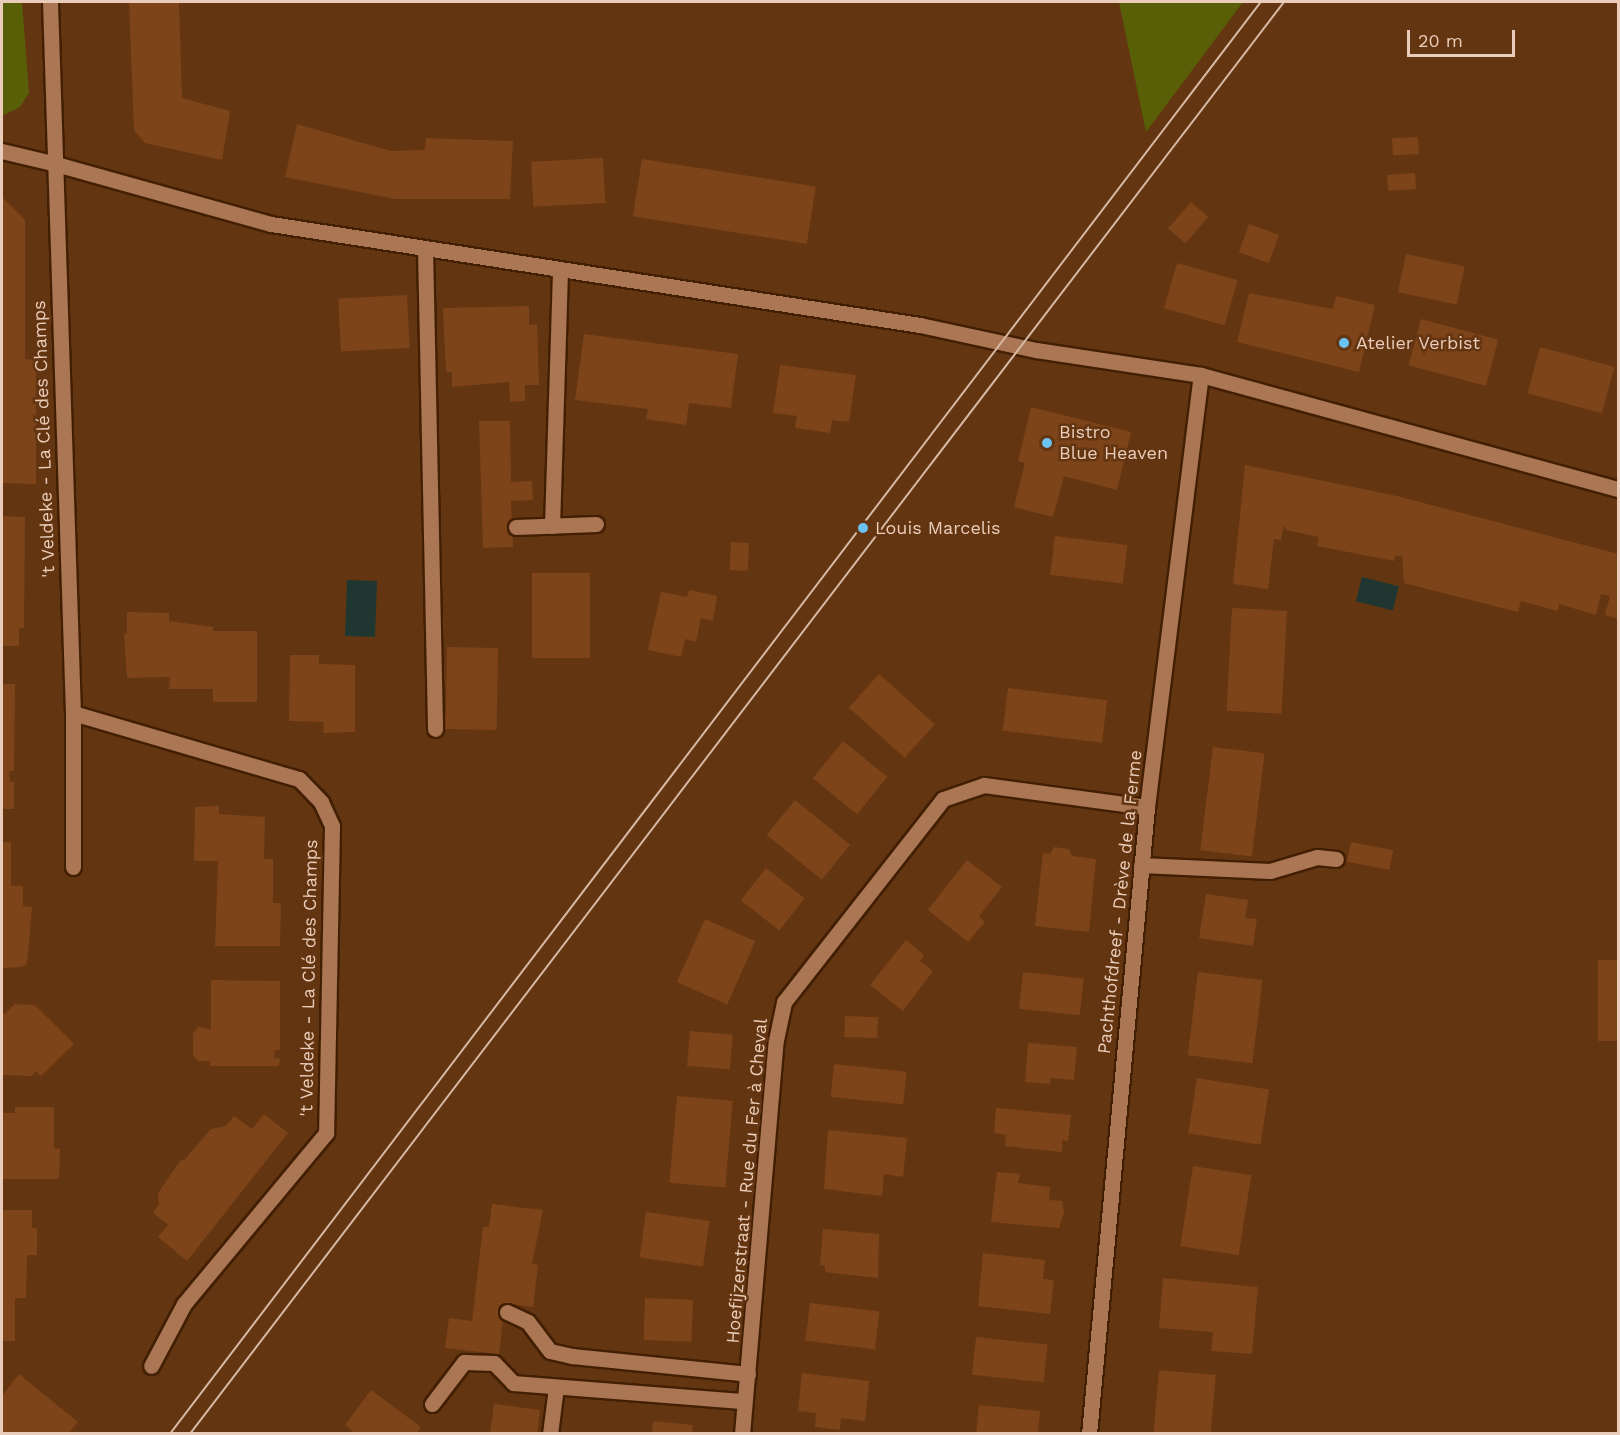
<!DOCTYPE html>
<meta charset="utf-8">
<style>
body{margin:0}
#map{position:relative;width:1620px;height:1435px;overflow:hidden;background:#643511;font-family:"Work Sans",sans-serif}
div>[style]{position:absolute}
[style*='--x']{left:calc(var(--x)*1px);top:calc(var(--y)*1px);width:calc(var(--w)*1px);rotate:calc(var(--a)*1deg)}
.green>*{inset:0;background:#595f07}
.water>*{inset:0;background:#1f3730;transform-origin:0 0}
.building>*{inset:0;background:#7d4419;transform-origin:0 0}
.roads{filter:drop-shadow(2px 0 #421f03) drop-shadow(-2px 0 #421f03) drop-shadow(0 2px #421f03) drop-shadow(0 -2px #421f03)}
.service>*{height:15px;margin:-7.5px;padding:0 7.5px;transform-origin:7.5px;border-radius:7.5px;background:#ab7653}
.pedestrian>*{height:15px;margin:-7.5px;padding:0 7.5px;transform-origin:7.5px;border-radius:7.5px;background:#ab7653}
.minor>*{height:15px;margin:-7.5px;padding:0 7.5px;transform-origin:7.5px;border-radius:7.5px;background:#ab7653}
.tram>*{height:1.5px;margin:-0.75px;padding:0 0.75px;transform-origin:0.75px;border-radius:0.75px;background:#d7b8a3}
.dots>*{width:16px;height:16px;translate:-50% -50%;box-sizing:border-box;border:3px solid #643511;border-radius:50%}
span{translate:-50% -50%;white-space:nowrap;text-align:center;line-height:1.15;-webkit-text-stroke:5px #643511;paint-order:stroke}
.poi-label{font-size:18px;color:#e9ccb9}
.left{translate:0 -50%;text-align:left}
.street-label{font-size:18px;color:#e9ccb9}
.frame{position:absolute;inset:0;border:3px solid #e9ccb9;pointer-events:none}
.scale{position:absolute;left:1407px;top:30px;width:108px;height:27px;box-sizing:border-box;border:3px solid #e9ccb9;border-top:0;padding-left:8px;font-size:18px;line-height:21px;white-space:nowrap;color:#e9ccb9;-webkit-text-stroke:4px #643511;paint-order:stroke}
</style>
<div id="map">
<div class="green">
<div style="clip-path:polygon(2px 2px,22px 2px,29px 93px,20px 107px,2px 116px)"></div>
<div style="clip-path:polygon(1119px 2px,1243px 2px,1146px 132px)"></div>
</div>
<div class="water">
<div style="left:1362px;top:577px;width:38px;height:25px;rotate:14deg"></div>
<div style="left:347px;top:580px;width:30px;height:56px;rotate:2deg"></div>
</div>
<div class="building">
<div style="clip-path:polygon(129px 2px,179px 2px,182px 98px,230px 111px,222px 160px,145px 143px,134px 130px)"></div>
<div style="clip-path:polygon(297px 124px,391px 151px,425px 150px,426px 138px,513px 141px,510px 199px,395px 199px,285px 177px)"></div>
<div style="left:1418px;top:137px;width:17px;height:26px;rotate:87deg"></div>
<div style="left:603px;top:158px;width:45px;height:72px;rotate:87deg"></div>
<div style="left:642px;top:159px;width:176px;height:58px;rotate:9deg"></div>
<div style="left:1415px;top:173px;width:16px;height:28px;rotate:86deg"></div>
<div style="clip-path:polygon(2px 197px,25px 220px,25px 359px,36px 360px,36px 484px,2px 483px)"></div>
<div style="left:1191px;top:202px;width:23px;height:35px;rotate:41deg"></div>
<div style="left:1249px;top:224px;width:32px;height:30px;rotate:20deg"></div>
<div style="left:1406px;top:254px;width:60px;height:39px;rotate:12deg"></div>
<div style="left:1177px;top:263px;width:63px;height:47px;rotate:16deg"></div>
<div style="clip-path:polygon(1249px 293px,1333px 309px,1336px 296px,1375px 305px,1359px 372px,1237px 342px)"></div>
<div style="left:407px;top:295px;width:53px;height:69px;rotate:87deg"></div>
<div style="clip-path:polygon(529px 306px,529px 325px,537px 324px,539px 385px,525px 385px,525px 401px,510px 402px,509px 382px,452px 387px,452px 372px,446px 372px,443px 308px)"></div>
<div style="left:1421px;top:319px;width:80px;height:48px;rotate:15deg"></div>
<div style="clip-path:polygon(584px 334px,738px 354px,731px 408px,689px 403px,686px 425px,646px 419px,648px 409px,575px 400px)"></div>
<div style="left:1540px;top:347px;width:77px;height:48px;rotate:15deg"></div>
<div style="clip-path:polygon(780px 365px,856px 375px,849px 422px,832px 420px,830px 433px,795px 428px,797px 416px,773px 413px)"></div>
<div style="clip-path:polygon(1031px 407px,1131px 432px,1117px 490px,1064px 476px,1053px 517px,1014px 507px,1025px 463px,1018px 461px)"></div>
<div style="clip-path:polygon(479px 421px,510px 421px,511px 482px,532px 481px,533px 500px,511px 501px,513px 547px,483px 548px)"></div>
<div style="clip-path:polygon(1245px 465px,1397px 496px,1618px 554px,1618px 619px,1605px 615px,1610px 596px,1601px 594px,1596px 615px,1559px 604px,1558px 611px,1521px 601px,1518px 612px,1404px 583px,1402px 556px,1395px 556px,1394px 561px,1317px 546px,1319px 537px,1286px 530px,1284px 525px,1281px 540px,1274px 539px,1268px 589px,1233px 584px)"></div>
<div style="clip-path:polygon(2px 516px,25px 517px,24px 628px,19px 628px,19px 646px,2px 646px)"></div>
<div style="left:1055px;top:536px;width:73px;height:39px;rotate:7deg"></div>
<div style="left:731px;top:542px;width:18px;height:28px;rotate:3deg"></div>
<div style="left:590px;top:573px;width:85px;height:58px;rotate:90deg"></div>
<div style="clip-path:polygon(689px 590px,717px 596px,713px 621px,701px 618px,696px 642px,685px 639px,681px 657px,648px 650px,661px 592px,687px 597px)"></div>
<div style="left:1232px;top:608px;width:55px;height:103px;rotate:3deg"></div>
<div style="clip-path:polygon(127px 612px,169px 613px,169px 621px,213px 627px,213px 631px,257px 631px,257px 702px,213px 702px,213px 689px,169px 689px,170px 677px,127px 678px,124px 634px,127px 634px)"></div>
<div style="left:447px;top:647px;width:51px;height:82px;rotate:1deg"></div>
<div style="clip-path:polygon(290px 655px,319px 655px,319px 664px,355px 665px,355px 732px,323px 733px,324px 722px,289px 721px)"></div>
<div style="left:879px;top:674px;width:75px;height:45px;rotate:42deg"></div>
<div style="clip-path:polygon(2px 684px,15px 684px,14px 771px,9px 771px,10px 782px,14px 782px,14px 809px,2px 809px)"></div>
<div style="left:1008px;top:688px;width:100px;height:43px;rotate:7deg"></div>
<div style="left:843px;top:741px;width:57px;height:48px;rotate:39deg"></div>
<div style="left:1213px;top:747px;width:52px;height:104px;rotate:7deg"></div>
<div style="left:795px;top:800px;width:71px;height:45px;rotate:39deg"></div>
<div style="clip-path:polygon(219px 806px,219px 814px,265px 817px,264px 859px,273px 859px,273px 903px,281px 903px,280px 946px,215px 946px,218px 861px,194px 861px,195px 807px)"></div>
<div style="clip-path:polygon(2px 842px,11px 842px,11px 886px,23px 886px,23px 906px,32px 907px,27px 964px,21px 967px,2px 968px)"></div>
<div style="left:1351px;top:842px;width:43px;height:20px;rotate:11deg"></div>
<div style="clip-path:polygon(1054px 847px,1069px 849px,1072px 856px,1096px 859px,1089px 932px,1035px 926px,1043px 853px,1050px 854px)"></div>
<div style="clip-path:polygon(967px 860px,1002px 887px,979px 916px,985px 922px,968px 942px,928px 910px)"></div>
<div style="left:766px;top:868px;width:49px;height:41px;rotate:38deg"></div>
<div style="clip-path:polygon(1206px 894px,1248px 900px,1245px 918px,1257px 919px,1253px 946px,1199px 938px)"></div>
<div style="left:705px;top:919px;width:55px;height:69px;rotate:24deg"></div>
<div style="clip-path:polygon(906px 940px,924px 955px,920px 961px,933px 971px,903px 1011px,870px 985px)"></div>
<div style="left:1598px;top:960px;width:20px;height:81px"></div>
<div style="left:1023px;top:972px;width:61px;height:37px;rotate:6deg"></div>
<div style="left:1198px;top:972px;width:65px;height:84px;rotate:7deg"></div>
<div style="clip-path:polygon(211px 980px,280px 981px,280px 1050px,275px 1050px,274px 1058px,280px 1059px,279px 1066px,210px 1066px,210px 1061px,198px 1061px,193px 1055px,193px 1034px,198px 1027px,211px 1029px)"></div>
<div style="clip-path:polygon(15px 1004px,35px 1005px,74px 1044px,41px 1076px,36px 1071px,32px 1076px,2px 1075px,2px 1011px,5px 1014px)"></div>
<div style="left:845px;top:1016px;width:33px;height:21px;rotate:2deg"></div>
<div style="left:690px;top:1031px;width:43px;height:35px;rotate:5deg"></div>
<div style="clip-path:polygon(1028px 1043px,1077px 1047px,1074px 1080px,1051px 1078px,1050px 1084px,1025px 1082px)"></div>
<div style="left:834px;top:1064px;width:73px;height:33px;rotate:6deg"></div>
<div style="left:1197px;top:1078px;width:73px;height:56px;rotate:9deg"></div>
<div style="left:677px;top:1096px;width:56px;height:87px;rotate:5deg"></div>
<div style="clip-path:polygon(15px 1107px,54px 1107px,54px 1148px,60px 1149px,59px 1179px,2px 1179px,2px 1113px,15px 1113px)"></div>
<div style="clip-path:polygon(996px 1108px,1071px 1115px,1068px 1141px,1062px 1140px,1062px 1152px,1005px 1146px,1006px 1135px,994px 1133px)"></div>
<div style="clip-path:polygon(264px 1114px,288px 1133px,187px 1261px,158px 1237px,168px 1225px,153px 1213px,159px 1204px,158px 1193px,180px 1161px,185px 1159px,211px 1129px,226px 1126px,234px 1116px,252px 1129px)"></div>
<div style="clip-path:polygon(828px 1130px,907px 1138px,903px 1177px,884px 1174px,882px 1196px,824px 1189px)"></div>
<div style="left:1193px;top:1166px;width:59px;height:81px;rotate:9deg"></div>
<div style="clip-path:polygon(997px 1172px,1020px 1174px,1018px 1183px,1050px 1187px,1049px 1200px,1062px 1201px,1064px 1212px,1059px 1228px,991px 1222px)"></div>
<div style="clip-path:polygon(492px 1204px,543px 1210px,532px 1264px,538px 1265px,533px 1307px,505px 1303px,499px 1354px,445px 1348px,449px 1318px,472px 1321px,483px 1227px,489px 1227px)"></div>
<div style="clip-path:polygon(2px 1210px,32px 1210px,32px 1228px,37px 1228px,37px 1255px,27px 1255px,26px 1298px,15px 1298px,15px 1341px,2px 1341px)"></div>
<div style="left:646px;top:1212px;width:64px;height:46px;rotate:8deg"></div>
<div style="clip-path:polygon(823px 1229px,879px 1234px,878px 1278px,825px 1272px,825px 1266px,820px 1265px)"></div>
<div style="clip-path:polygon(983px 1253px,1045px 1260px,1043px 1279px,1054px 1280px,1050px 1314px,978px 1306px)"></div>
<div style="clip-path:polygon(1163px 1278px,1258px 1287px,1252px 1354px,1211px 1351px,1213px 1332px,1159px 1328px)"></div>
<div style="left:645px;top:1298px;width:48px;height:42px;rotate:2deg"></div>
<div style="left:810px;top:1303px;width:70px;height:38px;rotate:7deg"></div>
<div style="left:976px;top:1337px;width:72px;height:38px;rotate:6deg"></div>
<div style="left:1159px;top:1370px;width:57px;height:64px;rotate:5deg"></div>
<div style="clip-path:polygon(802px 1373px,869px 1381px,865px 1421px,841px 1418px,840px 1430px,815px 1427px,816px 1413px,798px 1411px)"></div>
<div style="clip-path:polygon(19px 1374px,78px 1422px,68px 1434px,2px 1434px,2px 1396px)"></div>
<div style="clip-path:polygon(371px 1390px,421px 1427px,416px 1434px,356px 1434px,345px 1425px)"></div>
<div style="clip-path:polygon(494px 1404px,540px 1410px,537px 1434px,490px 1434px)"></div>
<div style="clip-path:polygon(979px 1405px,1040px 1411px,1038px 1434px,976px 1434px)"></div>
<div style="clip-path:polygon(653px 1421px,693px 1425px,692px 1434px,652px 1434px)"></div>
</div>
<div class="roads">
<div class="service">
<div style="--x:425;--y:248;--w:481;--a:88.8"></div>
<div style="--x:552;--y:526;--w:257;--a:-88.2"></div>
<div style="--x:516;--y:527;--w:80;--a:-2.1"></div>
<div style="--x:1141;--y:865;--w:129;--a:2.7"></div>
<div style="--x:1270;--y:871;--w:49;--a:-16.6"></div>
<div style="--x:1317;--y:857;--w:19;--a:6"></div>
<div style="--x:507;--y:1312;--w:23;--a:25"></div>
<div style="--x:528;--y:1322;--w:36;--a:53"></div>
<div style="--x:550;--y:1351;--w:23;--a:13"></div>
<div style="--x:572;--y:1356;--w:177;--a:5.8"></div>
<div style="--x:432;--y:1404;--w:53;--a:-52.7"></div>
<div style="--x:464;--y:1362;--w:30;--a:2"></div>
<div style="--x:494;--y:1363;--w:28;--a:46"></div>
<div style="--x:513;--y:1383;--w:232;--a:4.5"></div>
<div style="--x:550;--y:1434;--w:47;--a:-82.7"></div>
</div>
<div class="pedestrian">
<div style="--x:2;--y:151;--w:56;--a:13.5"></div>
</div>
<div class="minor">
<div style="--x:50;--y:2;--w:711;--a:88.15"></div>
<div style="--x:73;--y:713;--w:154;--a:90"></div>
<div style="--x:56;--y:164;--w:223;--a:15.6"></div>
<div style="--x:271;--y:224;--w:657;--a:8.85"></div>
<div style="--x:920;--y:325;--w:119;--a:12.2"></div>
<div style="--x:1036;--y:350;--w:167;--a:8.6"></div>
<div style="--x:1201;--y:375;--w:432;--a:15.3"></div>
<div style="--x:73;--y:713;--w:235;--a:16.3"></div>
<div style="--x:299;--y:779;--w:32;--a:46"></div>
<div style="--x:321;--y:802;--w:26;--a:65"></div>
<div style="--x:332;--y:826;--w:307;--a:91.1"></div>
<div style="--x:326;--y:1133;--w:222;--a:129.7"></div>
<div style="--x:184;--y:1304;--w:70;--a:118"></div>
<div style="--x:742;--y:1434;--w:395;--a:-85.1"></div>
<div style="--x:776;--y:1040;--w:39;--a:-78"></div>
<div style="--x:784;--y:1002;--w:258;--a:-51.9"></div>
<div style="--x:943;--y:799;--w:43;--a:-18.9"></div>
<div style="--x:984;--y:785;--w:164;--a:7.7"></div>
<div style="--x:1089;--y:1434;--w:630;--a:-84.71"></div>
<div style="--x:1147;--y:807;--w:435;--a:-82.9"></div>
</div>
</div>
<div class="tram">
<div style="--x:170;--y:1434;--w:1800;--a:-52.7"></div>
<div style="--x:190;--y:1434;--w:1802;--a:-52.62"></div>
</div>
<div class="dots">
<div style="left:1344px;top:343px;background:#6bc3f2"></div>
<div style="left:1047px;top:443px;background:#6bc3f2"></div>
<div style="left:863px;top:528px;background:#6bc3f2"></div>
</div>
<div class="poi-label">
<span class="left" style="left:1356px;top:343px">Atelier Verbist</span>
<span class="left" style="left:1059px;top:443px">Bistro<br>Blue Heaven</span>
<span class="left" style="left:875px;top:528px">Louis Marcelis</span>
</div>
<div class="street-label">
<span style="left:44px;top:439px;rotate:-92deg">'t Veldeke - La Clé des Champs</span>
<span style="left:1120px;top:902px;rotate:-84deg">Pachthofdreef - Drève de la Ferme</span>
<span style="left:309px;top:978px;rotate:-89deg">'t Veldeke - La Clé des Champs</span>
<span style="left:747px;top:1181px;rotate:-85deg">Hoefijzerstraat - Rue du Fer à Cheval</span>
</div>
<div class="frame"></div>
<div class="scale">20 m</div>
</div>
